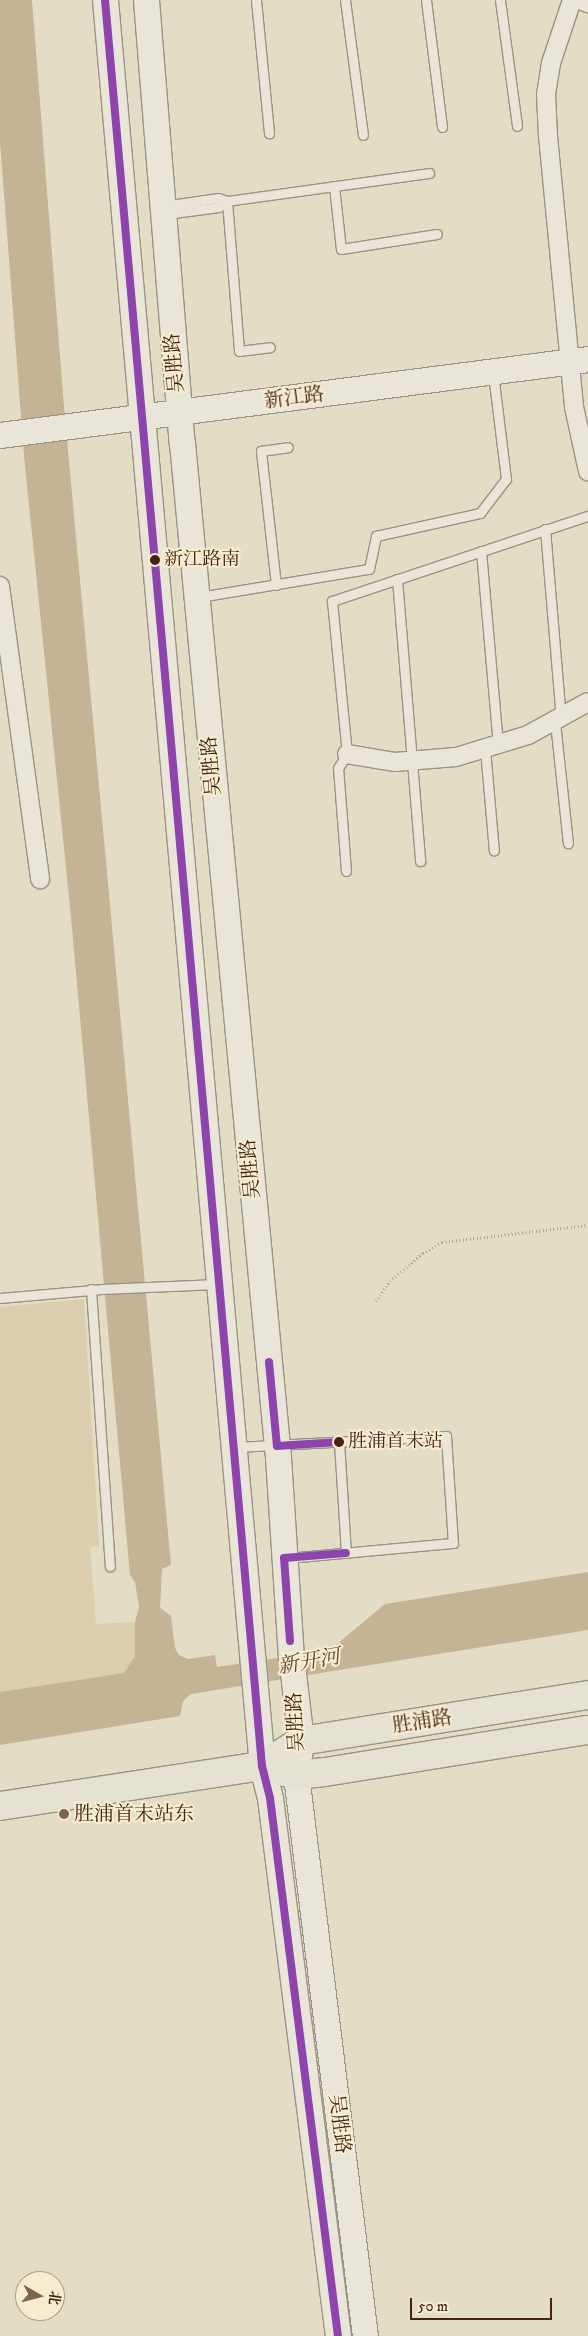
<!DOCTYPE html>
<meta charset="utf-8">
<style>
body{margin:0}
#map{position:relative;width:588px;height:2336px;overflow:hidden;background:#e4ddc5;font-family:"IM FELL DW Pica","Noto Serif SC",serif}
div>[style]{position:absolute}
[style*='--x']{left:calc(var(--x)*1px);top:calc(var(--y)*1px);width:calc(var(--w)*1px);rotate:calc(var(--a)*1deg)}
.green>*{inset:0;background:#dbceae}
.water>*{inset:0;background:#c4b395}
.path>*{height:3px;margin-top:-1.5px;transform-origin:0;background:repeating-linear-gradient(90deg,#aba59a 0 1px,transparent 0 3.5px)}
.roads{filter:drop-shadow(1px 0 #9b9283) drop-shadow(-1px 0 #9b9283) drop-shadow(0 1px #9b9283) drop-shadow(0 -1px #9b9283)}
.lane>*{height:9px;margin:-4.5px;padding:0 4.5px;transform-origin:4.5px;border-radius:4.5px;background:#e9e6d9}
.street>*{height:18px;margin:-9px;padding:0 9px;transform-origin:9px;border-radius:9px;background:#e9e6d9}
.secondary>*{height:25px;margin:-12.5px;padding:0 12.5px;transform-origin:12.5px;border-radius:12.5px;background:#e9e6d9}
.primary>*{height:28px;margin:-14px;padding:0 14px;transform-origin:14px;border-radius:14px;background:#e5e1d3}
.bus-1>*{height:8px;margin:-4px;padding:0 4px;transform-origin:4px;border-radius:4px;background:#8e44ad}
.dots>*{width:14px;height:14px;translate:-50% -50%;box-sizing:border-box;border:2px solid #f6edd1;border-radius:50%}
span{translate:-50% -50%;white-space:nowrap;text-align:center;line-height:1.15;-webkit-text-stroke:4px #f6edd1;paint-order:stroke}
.bus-label{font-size:19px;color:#452212}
.left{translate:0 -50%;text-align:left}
.street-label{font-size:20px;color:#452212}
.poi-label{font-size:20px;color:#452212}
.water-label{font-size:21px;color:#674833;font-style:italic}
.north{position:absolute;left:15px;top:2271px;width:50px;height:50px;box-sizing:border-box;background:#f6edd1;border:1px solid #af9c85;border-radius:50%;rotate:98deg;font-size:14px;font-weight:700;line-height:20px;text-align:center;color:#452212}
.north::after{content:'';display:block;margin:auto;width:18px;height:22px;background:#7d6351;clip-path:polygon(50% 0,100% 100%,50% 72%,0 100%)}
.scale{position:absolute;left:410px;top:2298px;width:142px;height:22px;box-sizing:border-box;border:2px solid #452212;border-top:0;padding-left:6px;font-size:15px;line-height:18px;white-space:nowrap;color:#452212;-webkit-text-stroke:4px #f6edd1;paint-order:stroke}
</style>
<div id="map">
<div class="green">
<div style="clip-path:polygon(84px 1299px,99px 1546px,90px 1547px,96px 1624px,135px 1622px,135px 1656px,124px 1673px,0 1692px,0 1307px)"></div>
</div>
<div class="water">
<div style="clip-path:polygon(0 0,32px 0,64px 407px,171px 1565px,162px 1569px,160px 1608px,171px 1616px,175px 1648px,179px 1655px,188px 1659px,215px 1655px,217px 1667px,330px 1650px,385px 1604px,588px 1572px,588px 1630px,191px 1694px,183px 1701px,180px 1716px,0 1745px,0 1692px,124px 1673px,135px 1656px,135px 1622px,139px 1607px,135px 1582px,130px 1575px,71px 917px,24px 456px,0 141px)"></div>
</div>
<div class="path">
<div style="--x:376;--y:1301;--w:24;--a:-55"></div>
<div style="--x:390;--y:1281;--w:43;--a:-40.3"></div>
<div style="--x:423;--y:1253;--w:22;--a:-30"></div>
<div style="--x:442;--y:1242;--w:147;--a:-6.6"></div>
</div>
<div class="roads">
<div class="lane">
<div style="--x:256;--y:0;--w:134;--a:84.4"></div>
<div style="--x:345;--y:0;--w:136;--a:82.4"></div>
<div style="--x:426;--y:0;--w:128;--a:82.8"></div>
<div style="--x:500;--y:0;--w:127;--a:82.3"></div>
<div style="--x:334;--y:186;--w:63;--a:83.7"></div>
<div style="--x:341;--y:249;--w:97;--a:-8.9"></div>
<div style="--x:227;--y:201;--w:150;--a:85.4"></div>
<div style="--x:239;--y:351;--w:31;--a:-7"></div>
<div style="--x:163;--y:206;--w:56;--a:-8.3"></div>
<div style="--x:218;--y:198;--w:9;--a:18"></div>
<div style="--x:166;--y:214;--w:53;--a:-7.5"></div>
<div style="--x:219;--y:207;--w:10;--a:-37"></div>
<div style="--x:227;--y:201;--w:204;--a:-7.9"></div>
<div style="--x:545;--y:529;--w:191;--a:85.2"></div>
<div style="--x:481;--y:551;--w:195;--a:85"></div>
<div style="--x:397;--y:579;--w:283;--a:85.3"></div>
<div style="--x:276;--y:585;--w:135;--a:-96.4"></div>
<div style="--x:261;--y:451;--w:27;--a:-8"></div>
<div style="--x:199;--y:597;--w:172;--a:-9.4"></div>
<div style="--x:369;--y:569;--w:34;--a:-78"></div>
<div style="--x:376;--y:536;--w:107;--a:-12.5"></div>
<div style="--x:480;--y:513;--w:43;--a:-52.6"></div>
<div style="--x:506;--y:479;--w:107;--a:-97"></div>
<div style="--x:555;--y:722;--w:122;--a:83.9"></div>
<div style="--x:485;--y:749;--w:102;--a:85"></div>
<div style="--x:346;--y:871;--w:103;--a:-94.4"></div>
<div style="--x:338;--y:768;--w:17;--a:-57"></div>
<div style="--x:347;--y:754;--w:154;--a:-95.6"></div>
<div style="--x:332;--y:601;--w:270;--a:-18.4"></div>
<div style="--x:91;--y:1289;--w:278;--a:86.1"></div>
<div style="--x:0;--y:1298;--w:102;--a:-5"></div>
<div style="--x:102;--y:1289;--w:115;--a:-2.5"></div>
<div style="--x:339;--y:1442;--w:111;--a:86.4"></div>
<div style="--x:236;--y:1447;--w:210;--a:-3"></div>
<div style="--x:446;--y:1436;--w:107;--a:86.3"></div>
<div style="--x:453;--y:1543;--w:167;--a:174.8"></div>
</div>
<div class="street">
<div style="--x:572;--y:0;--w:66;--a:108.4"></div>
<div style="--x:551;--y:63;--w:31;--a:99"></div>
<div style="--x:546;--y:94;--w:42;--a:87.3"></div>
<div style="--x:548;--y:136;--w:272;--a:84.5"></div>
<div style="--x:574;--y:407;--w:66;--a:77.7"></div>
<div style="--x:580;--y:0;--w:9;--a:21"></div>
<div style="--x:0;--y:586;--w:296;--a:82.2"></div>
<div style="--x:347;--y:754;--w:49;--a:9.5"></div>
<div style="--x:395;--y:762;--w:61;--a:-4.7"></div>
<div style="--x:456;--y:757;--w:75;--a:-17"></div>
<div style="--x:528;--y:735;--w:68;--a:-28.8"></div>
</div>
<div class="secondary">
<div style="--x:105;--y:0;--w:1773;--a:84.92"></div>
<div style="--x:262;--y:1766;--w:33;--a:76"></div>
<div style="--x:270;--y:1798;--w:542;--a:82.8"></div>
<div style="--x:146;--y:0;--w:444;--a:85.4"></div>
<div style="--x:182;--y:443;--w:1019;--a:84.59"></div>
<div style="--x:278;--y:1457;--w:199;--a:86.3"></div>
<div style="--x:291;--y:1656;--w:86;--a:83.3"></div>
<div style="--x:301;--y:1741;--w:34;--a:98"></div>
<div style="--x:296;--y:1775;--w:565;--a:82.99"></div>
<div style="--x:0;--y:435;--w:593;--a:-7.36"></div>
</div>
<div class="primary">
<div style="--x:262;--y:1766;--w:35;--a:15"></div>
<div style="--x:296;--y:1775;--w:29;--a:-6"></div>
<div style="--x:325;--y:1772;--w:266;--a:-9.1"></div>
<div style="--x:0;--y:1806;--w:265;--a:-8.7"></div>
<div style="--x:262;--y:1766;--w:46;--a:-32.7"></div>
<div style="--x:301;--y:1741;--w:291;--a:-9.1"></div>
</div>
</div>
<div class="bus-1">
<div style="--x:105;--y:0;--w:1773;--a:84.92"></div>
<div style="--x:262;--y:1766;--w:33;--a:76"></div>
<div style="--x:270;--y:1798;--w:542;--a:82.8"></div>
<div style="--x:269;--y:1362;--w:84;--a:84.6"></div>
<div style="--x:277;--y:1446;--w:62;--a:-3.7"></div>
<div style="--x:290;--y:1641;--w:83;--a:-94.1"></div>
<div style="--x:284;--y:1558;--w:62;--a:-4.6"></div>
</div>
<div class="dots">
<div style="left:155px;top:560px;background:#452212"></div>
<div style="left:339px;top:1442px;background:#452212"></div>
<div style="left:64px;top:1814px;background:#7d6351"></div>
</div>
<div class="bus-label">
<span class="left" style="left:164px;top:560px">新江路南</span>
<span class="left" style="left:348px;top:1442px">胜浦首末站</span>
</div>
<div class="street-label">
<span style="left:175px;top:363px;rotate:-95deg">吴胜路</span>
<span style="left:294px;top:398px;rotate:-7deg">新江路</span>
<span style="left:212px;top:766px;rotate:-95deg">吴胜路</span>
<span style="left:251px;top:1169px;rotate:-95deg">吴胜路</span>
<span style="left:296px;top:1722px;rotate:-93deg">吴胜路</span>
<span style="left:422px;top:1722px;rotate:-9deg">胜浦路</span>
<span style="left:339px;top:2124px;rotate:83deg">吴胜路</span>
</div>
<div class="poi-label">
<span class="left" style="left:74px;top:1814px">胜浦首末站东</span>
</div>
<div class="water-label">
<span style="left:309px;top:1662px;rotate:-10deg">新开河</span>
</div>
<div class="north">北</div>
<div class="scale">50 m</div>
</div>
